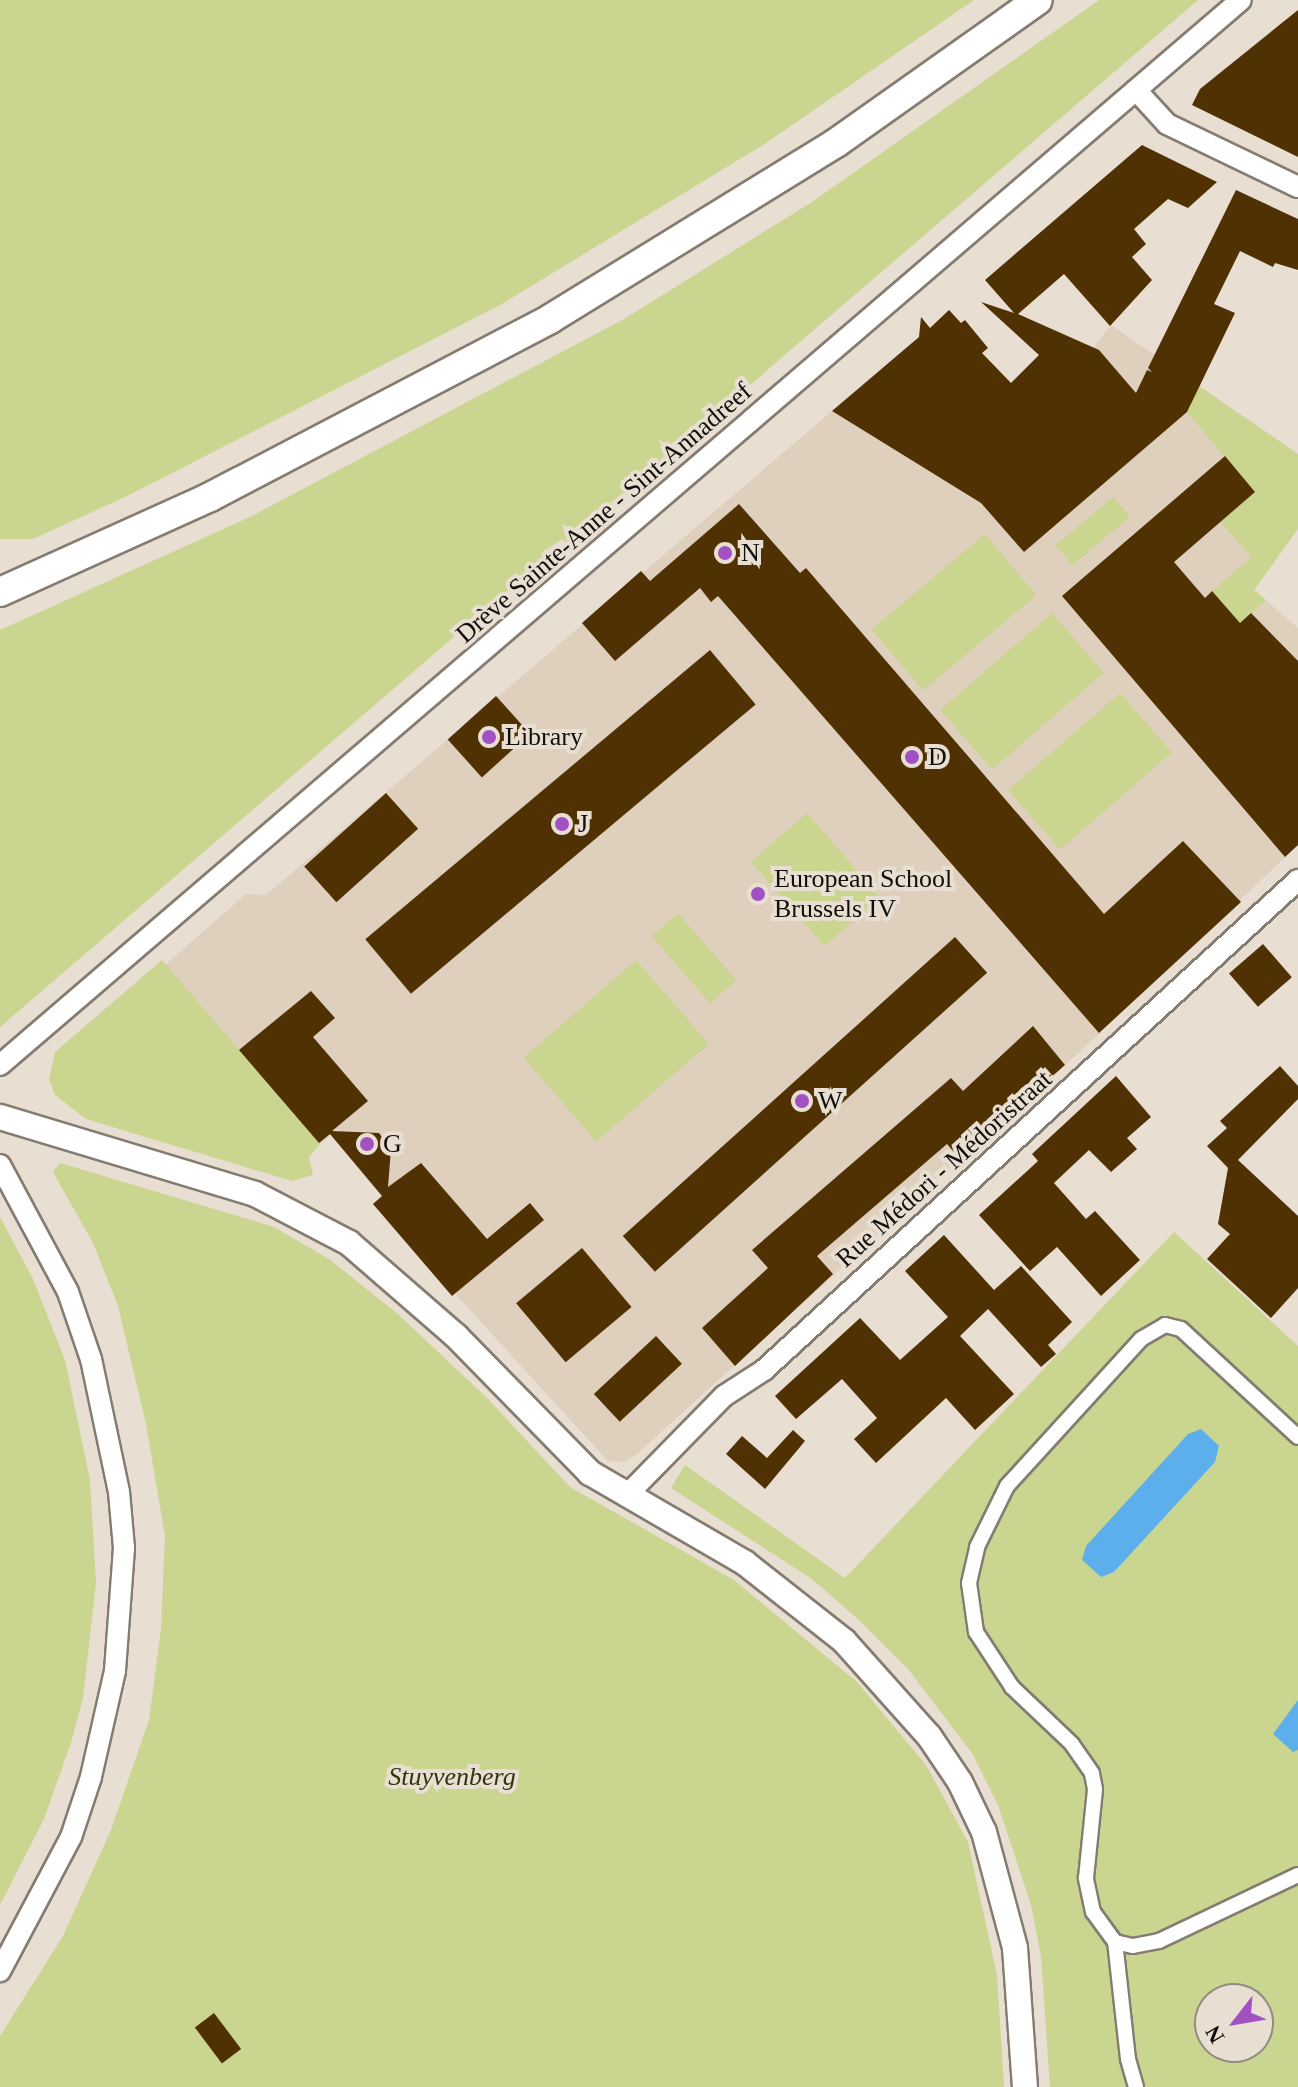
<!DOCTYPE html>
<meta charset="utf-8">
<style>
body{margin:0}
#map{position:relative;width:1298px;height:2087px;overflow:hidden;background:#e8ded2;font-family:"Times New Roman",serif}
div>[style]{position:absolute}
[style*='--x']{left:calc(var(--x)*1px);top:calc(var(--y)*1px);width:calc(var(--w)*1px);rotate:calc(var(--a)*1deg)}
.built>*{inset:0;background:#dfd0be}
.green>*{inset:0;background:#cad590;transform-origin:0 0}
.water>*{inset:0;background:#5cafeb}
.building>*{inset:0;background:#4f3103;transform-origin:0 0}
.roads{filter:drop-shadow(2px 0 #857c71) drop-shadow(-2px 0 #857c71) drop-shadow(0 2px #857c71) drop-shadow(0 -2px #857c71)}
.pedestrian>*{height:14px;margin:-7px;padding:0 7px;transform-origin:7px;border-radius:7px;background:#fff}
.minor>*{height:20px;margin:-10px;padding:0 10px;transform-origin:10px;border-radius:10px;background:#fff}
.tertiary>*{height:24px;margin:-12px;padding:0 12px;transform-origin:12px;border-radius:12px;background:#fff}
.secondary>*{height:28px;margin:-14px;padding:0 14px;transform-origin:14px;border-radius:14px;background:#fff}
.dots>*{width:22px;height:22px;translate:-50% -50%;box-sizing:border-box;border:4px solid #e8ded2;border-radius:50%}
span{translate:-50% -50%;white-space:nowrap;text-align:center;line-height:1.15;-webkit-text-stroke:8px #e8ded2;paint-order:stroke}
.street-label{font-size:26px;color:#120f0b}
.poi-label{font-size:26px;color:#120f0b}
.left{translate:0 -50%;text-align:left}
.park-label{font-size:26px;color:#2f340c;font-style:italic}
.north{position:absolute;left:1194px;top:1983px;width:80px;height:80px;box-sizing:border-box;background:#e8ded2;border:2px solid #928b82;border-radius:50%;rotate:239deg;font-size:22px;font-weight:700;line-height:32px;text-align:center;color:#120f0b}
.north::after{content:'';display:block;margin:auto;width:28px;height:36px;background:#a151c2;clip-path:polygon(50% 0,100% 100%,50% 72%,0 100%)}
</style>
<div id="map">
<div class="built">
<div style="clip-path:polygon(1111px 325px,1298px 454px,1298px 529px,1254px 590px,1298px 628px,1298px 845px,1088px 1044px,637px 1454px,624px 1462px,608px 1461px,373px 1204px,389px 1190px,337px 1129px,320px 1144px,165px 965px,246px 894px,266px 895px,832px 411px,975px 498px)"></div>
</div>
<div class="green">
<div style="clip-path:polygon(0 0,974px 0,766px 143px,500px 305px,125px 497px,33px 539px,0 539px)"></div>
<div style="clip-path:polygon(1099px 0,1198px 0,566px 543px,562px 539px,545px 551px,548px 556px,0 1027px,0 630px,250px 517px,624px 319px,812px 202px)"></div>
<div style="clip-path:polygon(1168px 365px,1298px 454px,1298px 529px,1254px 590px,1266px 600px,1240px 623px,1212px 591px,1251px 557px,1221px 522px,1255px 492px,1156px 376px)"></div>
<div style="left:1113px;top:497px;width:26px;height:75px;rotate:50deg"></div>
<div style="left:985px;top:534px;width:80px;height:148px;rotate:50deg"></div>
<div style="left:1052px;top:613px;width:79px;height:148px;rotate:49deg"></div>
<div style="left:1120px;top:693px;width:79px;height:148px;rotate:49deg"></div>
<div style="left:807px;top:813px;width:112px;height:74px;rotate:49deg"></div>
<div style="left:678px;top:913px;width:89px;height:35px;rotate:49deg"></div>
<div style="clip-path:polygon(162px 960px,320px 1144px,309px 1157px,313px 1175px,292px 1181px,86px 1119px,55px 1095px,49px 1079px,55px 1052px)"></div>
<div style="left:636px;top:960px;width:111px;height:149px;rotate:49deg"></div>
<div style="clip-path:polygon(60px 1163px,274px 1227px,329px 1259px,399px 1315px,487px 1398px,570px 1487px,734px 1580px,857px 1682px,926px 1765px,968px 1842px,997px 1975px,1004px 2087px,0 2087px,0 2036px,63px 1936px,111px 1830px,149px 1720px,161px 1629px,165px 1536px,146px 1424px,118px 1306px,93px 1243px,53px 1172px)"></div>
<div style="clip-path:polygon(0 1217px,33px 1279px,65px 1360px,90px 1480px,96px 1583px,83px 1698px,71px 1743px,44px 1819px,0 1905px)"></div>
<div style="clip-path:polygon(evenodd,1174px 1232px,1298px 1346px,1298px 2087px,1050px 2087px,1041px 1956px,1031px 1905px,998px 1805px,972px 1753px,908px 1669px,859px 1620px,812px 1579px,671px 1488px,685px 1465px,845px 1578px,1174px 1232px,1210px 1999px,1258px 1999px,1258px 2047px,1210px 2047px,1210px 1999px)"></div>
</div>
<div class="water">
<div style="clip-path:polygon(1201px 1429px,1219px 1446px,1215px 1462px,1114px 1572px,1101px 1577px,1082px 1560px,1086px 1546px,1188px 1434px)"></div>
<div style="clip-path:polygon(1298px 1700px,1298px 1750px,1293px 1752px,1273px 1734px)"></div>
</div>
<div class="building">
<div style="clip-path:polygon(1298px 10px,1298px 157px,1192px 105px,1200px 89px)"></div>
<div style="clip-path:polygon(1142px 145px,1217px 182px,1188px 208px,1168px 199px,1134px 229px,1146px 244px,1132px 257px,1152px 280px,1110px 326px,1064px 274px,1018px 314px,1099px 350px,1136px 393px,1147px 370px,1152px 372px,1148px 368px,1236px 190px,1298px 219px,1298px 270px,1275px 263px,1273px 267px,1240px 251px,1214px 304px,1235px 313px,1187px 412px,1024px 552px,981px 503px,832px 411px,919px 337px,921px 317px,930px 328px,949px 310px,961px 323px,965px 320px,988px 348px,982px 353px,1011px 383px,1039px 355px,981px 302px,1014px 313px,985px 280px)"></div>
<div style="clip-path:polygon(1225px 456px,1255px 492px,1174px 562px,1205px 598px,1212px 591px,1240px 623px,1251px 613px,1298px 661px,1298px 845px,1285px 857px,1062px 596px)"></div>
<div style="clip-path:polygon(739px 504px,800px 573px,806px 568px,1104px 914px,1183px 841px,1241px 902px,1099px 1033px,718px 596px,711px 602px,700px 588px,615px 661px,582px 623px,641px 571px,650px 581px)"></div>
<div style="left:710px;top:650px;width:71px;height:450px;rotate:50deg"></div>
<div style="left:496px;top:696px;width:51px;height:65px;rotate:48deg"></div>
<div style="left:386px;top:793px;width:48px;height:110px;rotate:48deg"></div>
<div style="left:955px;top:937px;width:48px;height:447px;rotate:48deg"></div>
<div style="left:1263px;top:944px;width:44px;height:45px;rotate:49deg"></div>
<div style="clip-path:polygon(311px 991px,335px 1018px,313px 1037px,368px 1101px,332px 1131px,379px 1133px,391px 1149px,388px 1187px,421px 1163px,487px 1239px,530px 1203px,544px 1220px,452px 1296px,373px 1204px,382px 1196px,330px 1134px,319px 1143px,239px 1050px)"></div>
<div style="clip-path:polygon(1033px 1026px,1065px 1065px,959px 1158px,947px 1144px,817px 1256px,833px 1274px,735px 1366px,702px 1328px,768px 1268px,752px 1250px,951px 1078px,963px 1091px)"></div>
<div style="clip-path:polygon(1280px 1066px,1298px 1086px,1298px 1099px,1238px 1160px,1298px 1216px,1298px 1288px,1271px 1318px,1207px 1259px,1230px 1234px,1218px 1224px,1228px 1168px,1207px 1146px,1227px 1128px,1220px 1121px)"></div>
<div style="clip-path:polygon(1116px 1076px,1151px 1117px,1127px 1138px,1137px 1149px,1111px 1172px,1089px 1150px,1054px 1183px,1086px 1219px,1095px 1211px,1140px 1260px,1101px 1296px,1057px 1247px,1030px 1271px,979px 1215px,1038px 1161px,1032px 1154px)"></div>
<div style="clip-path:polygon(944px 1235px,994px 1290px,1021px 1266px,1072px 1322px,1048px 1345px,1056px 1354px,1041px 1367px,988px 1309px,960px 1336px,1014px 1394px,975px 1430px,946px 1398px,876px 1463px,854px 1439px,877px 1418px,842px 1379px,796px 1419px,775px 1396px,860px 1318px,900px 1360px,948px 1317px,905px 1271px)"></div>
<div style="left:582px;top:1248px;width:77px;height:86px;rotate:50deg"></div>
<div style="left:656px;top:1336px;width:38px;height:85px;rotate:47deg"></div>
<div style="clip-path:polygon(793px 1430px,805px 1441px,765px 1489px,726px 1454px,742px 1436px,767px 1458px)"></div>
<div style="left:214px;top:2013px;width:45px;height:24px;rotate:53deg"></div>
</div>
<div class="roads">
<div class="pedestrian">
<div style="--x:1115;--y:1942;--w:18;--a:13"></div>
<div style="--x:1133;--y:1946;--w:26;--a:-11"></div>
<div style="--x:1159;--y:1941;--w:154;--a:-25.4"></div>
<div style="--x:1136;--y:2087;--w:29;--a:-106"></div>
<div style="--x:1128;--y:2059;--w:118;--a:-96.3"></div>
<div style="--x:1115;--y:1942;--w:37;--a:-126"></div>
<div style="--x:1093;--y:1912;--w:35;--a:-102"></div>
<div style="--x:1086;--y:1878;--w:89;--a:-84.2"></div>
<div style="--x:1095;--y:1789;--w:16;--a:-101"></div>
<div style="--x:1092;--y:1773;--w:35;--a:-125"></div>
<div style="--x:1072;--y:1744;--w:83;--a:-136.5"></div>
<div style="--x:1012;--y:1687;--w:66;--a:-123.2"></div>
<div style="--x:976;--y:1632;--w:49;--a:-98.1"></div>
<div style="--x:969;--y:1583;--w:37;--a:-77"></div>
<div style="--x:977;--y:1547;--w:68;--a:-63.8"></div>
<div style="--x:1007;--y:1486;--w:199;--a:-47.6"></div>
<div style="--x:1141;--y:1339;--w:28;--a:-30"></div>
<div style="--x:1165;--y:1325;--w:16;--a:14"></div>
<div style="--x:1181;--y:1329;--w:159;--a:42.7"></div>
</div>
<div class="minor">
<div style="--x:1136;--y:90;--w:46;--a:47.6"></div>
<div style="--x:1167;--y:124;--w:145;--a:25.7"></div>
<div style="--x:0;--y:1065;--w:1635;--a:-40.64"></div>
<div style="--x:0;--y:1165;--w:144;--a:61.8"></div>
<div style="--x:68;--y:1292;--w:71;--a:71.1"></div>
<div style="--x:91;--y:1359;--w:136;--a:78.1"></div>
<div style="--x:119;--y:1492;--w:56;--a:84.9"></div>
<div style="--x:124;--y:1548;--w:123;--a:94.2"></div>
<div style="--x:115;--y:1671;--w:109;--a:102.8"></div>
<div style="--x:91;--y:1777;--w:63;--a:108.4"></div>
<div style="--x:71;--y:1837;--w:152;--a:117.9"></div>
<div style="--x:626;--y:1496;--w:140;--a:-45.6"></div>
<div style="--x:724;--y:1396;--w:48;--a:-33"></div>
<div style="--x:764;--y:1370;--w:725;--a:-42.54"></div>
</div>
<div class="tertiary">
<div style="--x:0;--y:1117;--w:266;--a:16.8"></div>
<div style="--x:255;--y:1194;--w:106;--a:27.5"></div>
<div style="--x:349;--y:1243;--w:142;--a:41"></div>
<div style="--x:456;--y:1336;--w:192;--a:45.6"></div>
<div style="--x:590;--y:1473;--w:179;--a:30.1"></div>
<div style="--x:745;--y:1563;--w:126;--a:38.2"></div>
<div style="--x:844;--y:1641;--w:127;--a:48.2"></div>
<div style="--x:929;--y:1736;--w:55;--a:56"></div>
<div style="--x:960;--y:1782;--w:55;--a:64.4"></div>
<div style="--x:984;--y:1832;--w:120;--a:75"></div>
<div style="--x:1015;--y:1948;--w:139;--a:85.9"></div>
</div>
<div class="secondary">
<div style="--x:0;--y:592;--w:230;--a:-24.3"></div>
<div style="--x:210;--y:497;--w:384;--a:-27.6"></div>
<div style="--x:550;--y:319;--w:336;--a:-31.6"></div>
<div style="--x:836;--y:143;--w:247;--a:-35.3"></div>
</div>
</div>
<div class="dots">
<div style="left:725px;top:553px;background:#a151c2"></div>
<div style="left:489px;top:737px;background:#a151c2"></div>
<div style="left:912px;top:757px;background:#a151c2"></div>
<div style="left:562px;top:824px;background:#a151c2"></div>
<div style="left:758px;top:894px;background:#a151c2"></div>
<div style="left:802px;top:1101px;background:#a151c2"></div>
<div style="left:367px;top:1144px;background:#a151c2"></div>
</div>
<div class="street-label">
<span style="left:604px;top:513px;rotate:-41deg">Drève Sainte-Anne - Sint-Annadreef</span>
<span style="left:944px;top:1169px;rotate:-42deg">Rue Médori - Médoristraat</span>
</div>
<div class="poi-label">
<span class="left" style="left:741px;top:553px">N</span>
<span class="left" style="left:505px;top:737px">Library</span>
<span class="left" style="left:928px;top:757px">D</span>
<span class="left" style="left:578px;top:824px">J</span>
<span class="left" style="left:774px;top:894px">European School<br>Brussels IV</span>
<span class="left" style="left:818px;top:1101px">W</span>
<span class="left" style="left:383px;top:1144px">G</span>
</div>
<div class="park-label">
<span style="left:452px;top:1777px">Stuyvenberg</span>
</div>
<div class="north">N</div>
</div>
